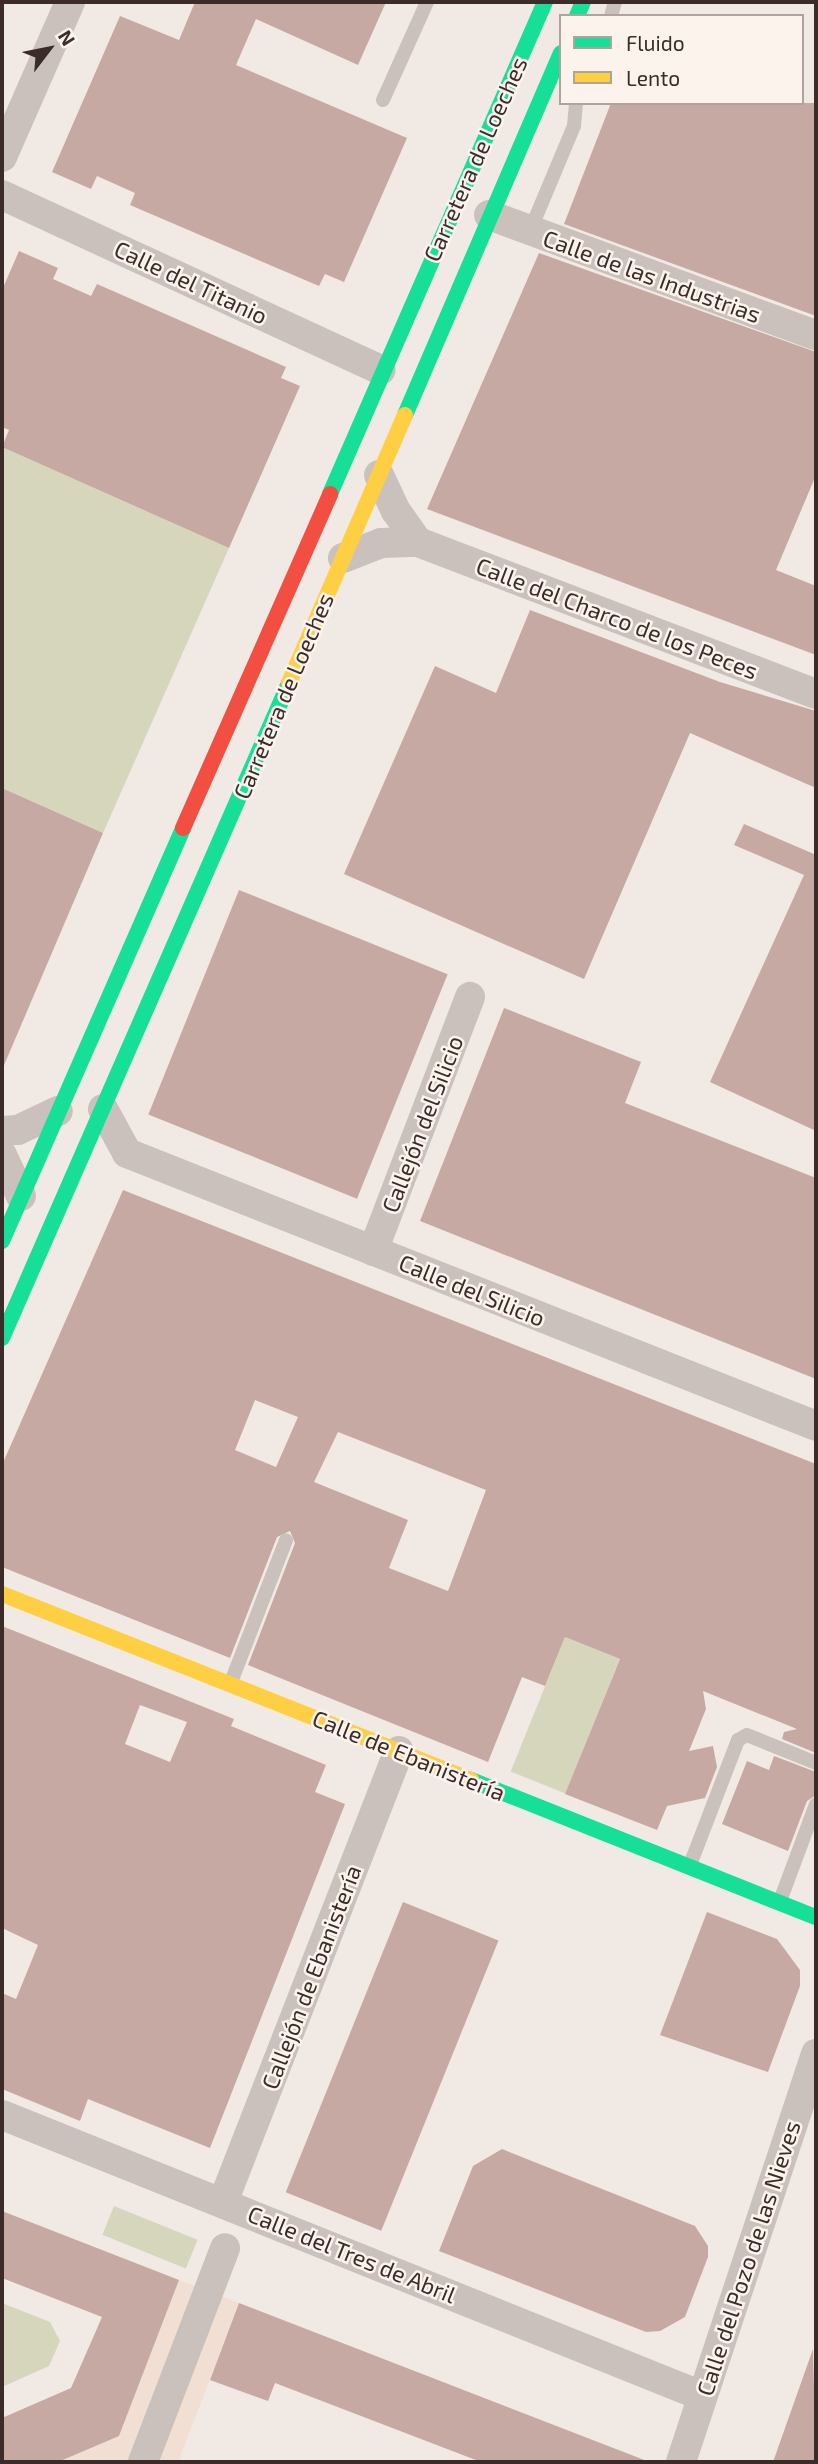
<!DOCTYPE html>
<meta charset="utf-8">
<style>
body{margin:0}
#map{position:relative;width:818px;height:2464px;overflow:hidden;background:#f1e9e4;font-family:"Exo 2",sans-serif}
div>[style]{position:absolute}
[style*='--x']{left:calc(var(--x)*1px);top:calc(var(--y)*1px);width:calc(var(--w)*1px);rotate:calc(var(--a)*1deg)}
.green>*{inset:0;background:#d6d6bc;transform-origin:0 0}
.plaza>*{inset:0;background:#f0dfd2}
.building>*{inset:0;background:#c7a9a4;transform-origin:0 0}
.lane>*{height:14px;margin:-7px;padding:0 7px;transform-origin:7px;border-radius:7px;background:#cac1bd}
.street>*{height:30px;margin:-15px;padding:0 15px;transform-origin:15px;border-radius:15px;background:#cac1bd}
.fast>*{height:16px;margin:-8px;padding:0 8px;transform-origin:8px;border-radius:8px;background:#16e098}
.slow>*{height:16px;margin:-8px;padding:0 8px;transform-origin:8px;border-radius:8px;background:#ffcf43}
.jam>*{height:16px;margin:-8px;padding:0 8px;transform-origin:8px;border-radius:8px;background:#f24e42}
span{translate:-50% -50%;white-space:nowrap;text-align:center;line-height:1.15;-webkit-text-stroke:5px #fcf3ed;paint-order:stroke}
.street-label{font-size:23px;color:#3c2c29}
.frame{position:absolute;inset:0;border:4px solid #3c2c29;pointer-events:none}
.legend{position:absolute;left:559px;top:14px;width:245px;height:91px;box-sizing:border-box;background:#fcf3ed;border:2px solid #afa39f;margin:0;padding:9px 12px;list-style:none;font-size:21px;color:#3c2c29}
.legend li{display:flex;align-items:center;gap:14px;height:35px}
.legend b{width:35px;border:2px solid #afa39f}
.north{position:absolute;left:14px;top:14px;width:70px;height:70px;-webkit-text-stroke:5px #fcf3ed;paint-order:stroke;rotate:58deg;font-size:19px;font-weight:700;line-height:28px;text-align:center;color:#3c2c29}
.north::after{content:'';display:block;margin:auto;width:24px;height:32px;background:#3c2c29;clip-path:polygon(50% 0,100% 100%,50% 72%,0 100%)}
</style>
<div id="map">
<div class="green">
<div style="clip-path:polygon(2px 447px,229px 548px,103px 833px,2px 788px)"></div>
<div style="left:565px;top:1637px;width:59px;height:145px;rotate:22deg"></div>
<div style="left:114px;top:2206px;width:90px;height:31px;rotate:22deg"></div>
<div style="clip-path:polygon(2px 2303px,50px 2322px,60px 2341px,49px 2366px,2px 2387px)"></div>
</div>
<div class="plaza">
<div style="clip-path:polygon(179px 2280px,239px 2303px,180px 2457px,182px 2462px,58px 2462px,119px 2436px)"></div>
</div>
<div class="building">
<div style="clip-path:polygon(195px 2px,386px 2px,358px 65px,256px 19px,236px 65px,407px 138px,344px 282px,325px 274px,319px 286px,130px 205px,135px 193px,97px 176px,91px 189px,52px 172px,120px 16px,179px 40px)"></div>
<div style="clip-path:polygon(611px 103px,816px 103px,816px 316px,564px 224px)"></div>
<div style="clip-path:polygon(19px 251px,58px 268px,53px 279px,91px 296px,97px 284px,286px 367px,281px 378px,300px 386px,229px 548px,2px 447px,9px 430px,2px 427px,2px 290px)"></div>
<div style="clip-path:polygon(539px 253px,816px 352px,816px 475px,776px 570px,816px 586px,816px 655px,427px 509px)"></div>
<div style="clip-path:polygon(530px 610px,720px 682px,816px 711px,816px 788px,690px 733px,584px 979px,344px 874px,435px 666px,496px 693px)"></div>
<div style="clip-path:polygon(2px 788px,103px 833px,2px 1070px)"></div>
<div style="clip-path:polygon(744px 824px,814px 854px,816px 849px,816px 1131px,710px 1082px,804px 875px,734px 845px)"></div>
<div style="left:239px;top:890px;width:225px;height:242px;rotate:22deg"></div>
<div style="clip-path:polygon(504px 1008px,641px 1062px,625px 1103px,816px 1178px,816px 1379px,420px 1221px)"></div>
<div style="clip-path:polygon(evenodd,123px 1190px,816px 1464px,816px 1753px,782px 1739px,784px 1732px,797px 1729px,703px 1691px,706px 1709px,689px 1751px,713px 1746px,717px 1767px,705px 1798px,667px 1806px,657px 1830px,565px 1794px,620px 1659px,565px 1637px,545px 1686px,522px 1677px,488px 1762px,248px 1665px,295px 1543px,290px 1531px,277px 1537px,230px 1658px,2px 1567px,2px 1465px,123px 1190px,255px 1400px,298px 1417px,276px 1467px,235px 1450px,255px 1400px,123px 1190px,338px 1432px,486px 1490px,448px 1591px,389px 1568px,408px 1520px,314px 1482px,338px 1432px)"></div>
<div style="clip-path:polygon(evenodd,2px 1626px,234px 1719px,231px 1726px,326px 1765px,315px 1792px,345px 1804px,210px 2148px,88px 2099px,80px 2121px,2px 2089px,2px 1993px,16px 1999px,38px 1945px,2px 1928px,2px 1626px,140px 1705px,187px 1722px,170px 1762px,125px 1744px,140px 1705px)"></div>
<div style="clip-path:polygon(774px 1756px,816px 1772px,816px 1795px,807px 1801px,788px 1851px,722px 1824px,747px 1761px,769px 1770px)"></div>
<div style="left:403px;top:1902px;width:103px;height:313px;rotate:22deg"></div>
<div style="clip-path:polygon(707px 1912px,777px 1939px,800px 1970px,800px 1986px,768px 2072px,660px 2035px)"></div>
<div style="clip-path:polygon(502px 2149px,695px 2226px,708px 2246px,708px 2257px,685px 2317px,660px 2331px,646px 2332px,439px 2251px,473px 2166px)"></div>
<div style="clip-path:polygon(2px 2211px,179px 2280px,119px 2436px,58px 2462px,2px 2462px,2px 2418px,71px 2388px,102px 2317px,2px 2278px)"></div>
<div style="clip-path:polygon(239px 2303px,647px 2461px,647px 2462px,481px 2462px,275px 2383px,268px 2401px,210px 2380px)"></div>
<div style="clip-path:polygon(813px 2349px,816px 2462px,773px 2462px)"></div>
</div>
<div class="lane">
<div style="--x:611;--y:16;--w:15;--a:-74"></div>
<div style="--x:383;--y:100;--w:107;--a:-65.8"></div>
<div style="--x:530;--y:231;--w:114;--a:-67.3"></div>
<div style="--x:574;--y:126;--w:23;--a:-85"></div>
<div style="--x:231;--y:1682;--w:152;--a:-68.8"></div>
<div style="--x:690;--y:1865;--w:134;--a:-69"></div>
<div style="--x:738;--y:1740;--w:10;--a:-29"></div>
<div style="--x:747;--y:1735;--w:74;--a:22.1"></div>
<div style="--x:780;--y:1901;--w:103;--a:-69.6"></div>
</div>
<div class="street">
<div style="--x:2;--y:157;--w:169;--a:-66.3"></div>
<div style="--x:2;--y:195;--w:417;--a:24.8"></div>
<div style="--x:489;--y:215;--w:348;--a:20.2"></div>
<div style="--x:379;--y:475;--w:40;--a:65"></div>
<div style="--x:396;--y:511;--w:38;--a:55"></div>
<div style="--x:343;--y:558;--w:41;--a:-21.5"></div>
<div style="--x:381;--y:543;--w:37;--a:-2"></div>
<div style="--x:418;--y:542;--w:426;--a:20.9"></div>
<div style="--x:103;--y:1109;--w:50;--a:61.4"></div>
<div style="--x:127;--y:1153;--w:741;--a:21.61"></div>
<div style="--x:2;--y:1131;--w:16;--a:-4"></div>
<div style="--x:18;--y:1130;--w:44;--a:-25.4"></div>
<div style="--x:2;--y:1155;--w:45;--a:65.1"></div>
<div style="--x:373;--y:1251;--w:272;--a:-69.1"></div>
<div style="--x:2;--y:2115;--w:754;--a:21.87"></div>
<div style="--x:223;--y:2202;--w:484;--a:-68.7"></div>
<div style="--x:143;--y:2462;--w:229;--a:-69"></div>
<div style="--x:681;--y:2462;--w:430;--a:-71.7"></div>
</div>
<div class="fast">
<div style="--x:577;--y:16;--w:15;--a:-67"></div>
<div style="--x:405;--y:415;--w:394;--a:-66.7"></div>
<div style="--x:330;--y:494;--w:537;--a:-66.4"></div>
<div style="--x:2;--y:1241;--w:451;--a:-66.3"></div>
<div style="--x:2;--y:1338;--w:715;--a:-66.34"></div>
<div style="--x:471;--y:1780;--w:371;--a:21.7"></div>
</div>
<div class="slow">
<div style="--x:289;--y:683;--w:292;--a:-66.6"></div>
<div style="--x:2;--y:1594;--w:505;--a:21.63"></div>
</div>
<div class="jam">
<div style="--x:183;--y:828;--w:365;--a:-66.2"></div>
</div>
<div class="street-label">
<span style="left:475px;top:159px;rotate:-66deg">Carretera de Loeches</span>
<span style="left:652px;top:276px;rotate:20deg">Calle de las Industrias</span>
<span style="left:191px;top:282px;rotate:25deg">Calle del Titanio</span>
<span style="left:617px;top:618px;rotate:21deg">Calle del Charco de los Peces</span>
<span style="left:283px;top:696px;rotate:-67deg">Carretera de Loeches</span>
<span style="left:422px;top:1124px;rotate:-69deg">Callejón del Silicio</span>
<span style="left:472px;top:1290px;rotate:22deg">Calle del Silicio</span>
<span style="left:409px;top:1755px;rotate:22deg">Calle de Ebanistería</span>
<span style="left:311px;top:1977px;rotate:-69deg">Callejón de Ebanistería</span>
<span style="left:352px;top:2254px;rotate:22deg">Calle del Tres de Abril</span>
<span style="left:748px;top:2258px;rotate:-72deg">Calle del Pozo de las Nieves</span>
</div>
<div class="frame"></div>
<ul class="legend">
<li><b style="height:9px;background:#16e098"></b>Fluido</li>
<li><b style="height:9px;background:#ffcf43"></b>Lento</li>
</ul>
<div class="north">N</div>
</div>
